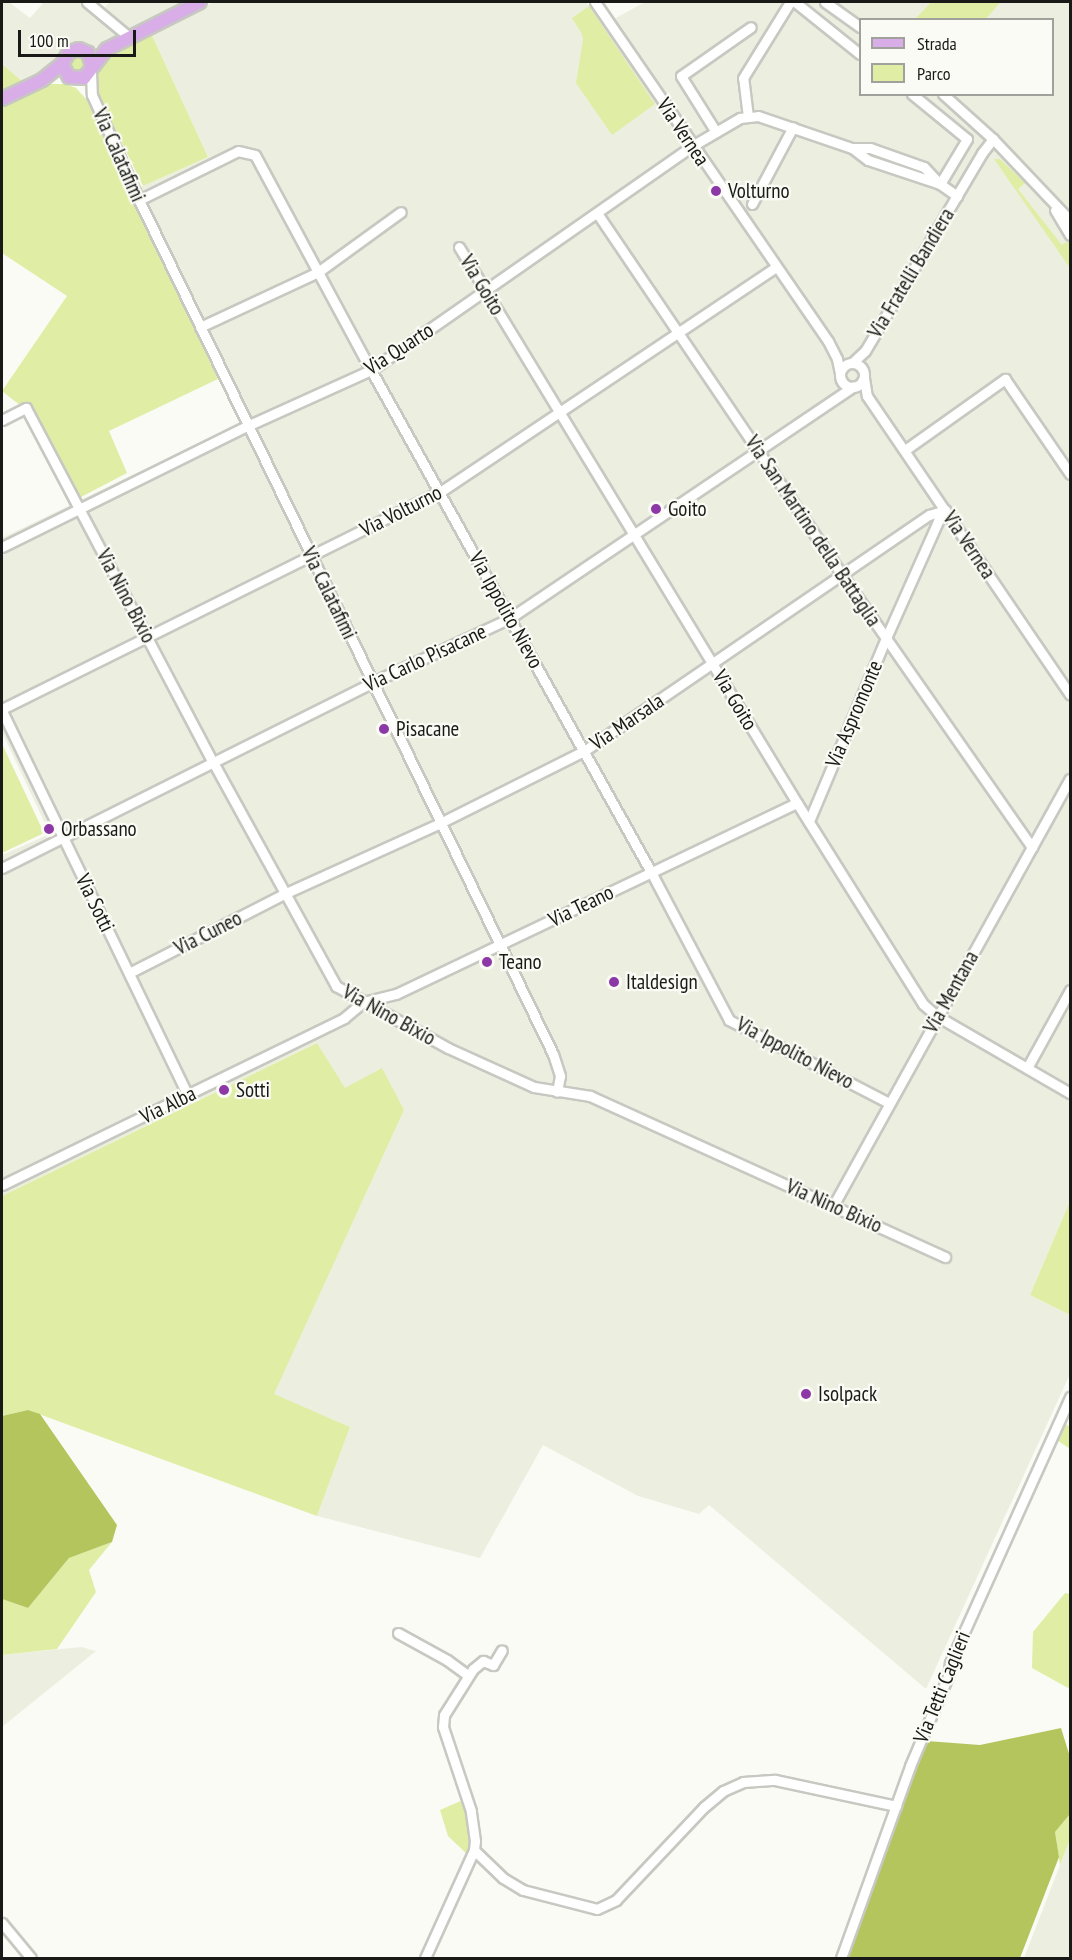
<!DOCTYPE html>
<style>
body{margin:0}
#map{position:relative;width:1072px;height:1960px;overflow:hidden;background:#fafbf4;font-family:"PT Sans Narrow",sans-serif}
div>[style]{position:absolute}
[style*='--x']{left:calc(var(--x)*1px);top:calc(var(--y)*1px);width:calc(var(--w)*1px);rotate:calc(var(--a)*1deg)}
.built>*{inset:0;background:#ecefe0}
.green>*{inset:0;background:#e0eda4}
.round{border-radius:50%}
.forest>*{inset:0;background:#b5c55e}
.roads{filter:drop-shadow(2px 0 #c7c8c1) drop-shadow(-2px 0 #c7c8c1) drop-shadow(0 2px #c7c8c1) drop-shadow(0 -2px #c7c8c1)}
.minor>*{height:9px;margin:-4.5px;padding:0 4.5px;transform-origin:4.5px;border-radius:4.5px;background:#fff}
.minor>.ring{margin:-4.5px;padding:0;box-sizing:content-box;background:none;border:9px solid #fff;border-radius:50%}
.major>*{height:12px;margin:-6px;padding:0 6px;transform-origin:6px;border-radius:6px;background:#d9ade7}
.dots>*{width:16px;height:16px;translate:-50% -50%;box-sizing:border-box;border:3px solid #fafbf4;border-radius:50%}
span{translate:-50% -50%;white-space:nowrap;text-align:center;line-height:1.15;-webkit-text-stroke:4.5px #fafbf4;paint-order:stroke}
.street-label{font-size:21px;color:#191a17}
.poi-label{font-size:21px;color:#191a17}
.left{translate:0 -50%;text-align:left}
.frame{position:absolute;inset:0;border:3px solid #191a17;pointer-events:none}
.legend{position:absolute;left:859px;top:18px;width:195px;height:78px;box-sizing:border-box;background:#fafbf4;border:2px solid #a0a19c;margin:0;padding:8px 10px;list-style:none;font-size:18px;color:#191a17}
.legend li{display:flex;align-items:center;gap:12px;height:30px}
.legend b{width:30px;border:2px solid #a0a19c}
.scale{position:absolute;left:18px;top:30px;width:118px;height:27px;box-sizing:border-box;border:3px solid #191a17;border-top:0;padding-left:8px;font-size:18px;line-height:21px;white-space:nowrap;color:#191a17;-webkit-text-stroke:4px #fafbf4;paint-order:stroke}
</style>
<div id="map">
<div class="built">
<div style="clip-path:polygon(2px 2px,9px 2px,30px 18px,44px 2px,83px 2px,123px 34px,92px 49px,66px 50px,54px 65px,23px 82px,2px 64px)"></div>
<div style="clip-path:polygon(110px 2px,192px 2px,130px 31px,103px 9px)"></div>
<div style="clip-path:polygon(214px 2px,586px 2px,603px 25px,645px 2px,931px 2px,915px 19px,860px 20px,860px 94px,1052px 94px,1052px 20px,986px 19px,1000px 3px,999px 2px,1070px 2px,1070px 1201px,1030px 1295px,1070px 1315px,1070px 1374px,926px 1689px,709px 1505px,699px 1514px,638px 1496px,543px 1445px,480px 1558px,317px 1516px,350px 1427px,273px 1394px,404px 1110px,345px 1089px,317px 1043px,2px 1196px,2px 855px,50px 834px,2px 732px,2px 538px,240px 423px,129px 192px,208px 157px,150px 31px)"></div>
<div style="clip-path:polygon(81px 1647px,96px 1651px,2px 1727px,2px 1655px)"></div>
<div style="clip-path:polygon(1070px 1839px,1070px 1958px,1024px 1958px,1060px 1865px)"></div>
</div>
<div class="green">
<div style="clip-path:polygon(931px 2px,999px 2px,1000px 3px,986px 19px,915px 19px)"></div>
<div style="clip-path:polygon(589px 6px,655px 104px,612px 135px,576px 83px,583px 40px,582px 34px,572px 18px)"></div>
<div style="clip-path:polygon(150px 31px,208px 157px,143px 186px,95px 88px,95px 76px,98px 66px,110px 54px)"></div>
<div class="round" style="left:68px;top:56px;width:18px;height:18px"></div>
<div style="clip-path:polygon(2px 64px,23px 82px,2px 93px)"></div>
<div style="clip-path:polygon(46px 84px,65px 84px,76px 88px,87px 100px,218px 379px,109px 431px,127px 473px,81px 497px,30px 402px,21px 406px,2px 391px,67px 296px,2px 253px,2px 107px)"></div>
<div style="clip-path:polygon(994px 159px,1000px 159px,1025px 183px,1018px 189px,1062px 245px,1070px 239px,1070px 268px)"></div>
<div style="clip-path:polygon(2px 744px,44px 833px,2px 853px)"></div>
<div style="clip-path:polygon(317px 1043px,345px 1088px,382px 1068px,404px 1110px,274px 1394px,350px 1427px,317px 1516px,28px 1410px,2px 1416px,2px 1196px)"></div>
<div style="clip-path:polygon(1070px 1201px,1070px 1315px,1030px 1295px)"></div>
<div style="clip-path:polygon(1064px 1423px,1070px 1427px,1070px 1449px,1057px 1440px)"></div>
<div style="clip-path:polygon(112px 1542px,89px 1570px,96px 1592px,57px 1649px,2px 1655px,2px 1599px,28px 1608px,69px 1558px)"></div>
<div style="clip-path:polygon(1065px 1593px,1070px 1594px,1070px 1689px,1032px 1668px,1033px 1632px)"></div>
<div style="clip-path:polygon(463px 1800px,469px 1817px,472px 1844px,470px 1857px,448px 1836px,440px 1810px)"></div>
<div style="clip-path:polygon(1070px 1814px,1070px 1839px,1060px 1865px,1055px 1832px)"></div>
</div>
<div class="forest">
<div style="clip-path:polygon(28px 1410px,40px 1414px,117px 1525px,112px 1542px,69px 1558px,28px 1608px,2px 1599px,2px 1416px)"></div>
<div style="clip-path:polygon(1061px 1728px,1070px 1757px,1070px 1814px,1055px 1832px,1059px 1857px,1020px 1958px,848px 1958px,927px 1741px,980px 1745px)"></div>
</div>
<div class="roads">
<div class="minor">
<div style="--x:87;--y:2;--w:53;--a:39.7"></div>
<div style="--x:595;--y:2;--w:411;--a:55.5"></div>
<div style="--x:828;--y:341;--w:20;--a:63"></div>
<div style="--x:837;--y:359;--w:14;--a:78"></div>
<div style="--x:795;--y:2;--w:83;--a:38.7"></div>
<div style="--x:825;--y:2;--w:43;--a:35.5"></div>
<div style="--x:91;--y:71;--w:24;--a:88"></div>
<div style="--x:92;--y:95;--w:115;--a:65.9"></div>
<div style="--x:139;--y:200;--w:949;--a:64.14"></div>
<div style="--x:553;--y:1054;--w:23;--a:72"></div>
<div style="--x:560;--y:1076;--w:16;--a:101"></div>
<div style="--x:912;--y:94;--w:71;--a:39.3"></div>
<div style="--x:967;--y:139;--w:52;--a:121"></div>
<div style="--x:943;--y:94;--w:67;--a:42"></div>
<div style="--x:993;--y:139;--w:112;--a:46.5"></div>
<div style="--x:748;--y:117;--w:39;--a:-97"></div>
<div style="--x:743;--y:78;--w:89;--a:-58.3"></div>
<div style="--x:716;--y:132;--w:66;--a:-122"></div>
<div style="--x:681;--y:76;--w:85;--a:-35"></div>
<div style="--x:852;--y:148;--w:20;--a:37"></div>
<div style="--x:868;--y:160;--w:76;--a:18.4"></div>
<div style="--x:139;--y:200;--w:110;--a:-26.3"></div>
<div style="--x:238;--y:151;--w:17;--a:13"></div>
<div style="--x:255;--y:155;--w:244;--a:61.7"></div>
<div style="--x:371;--y:370;--w:575;--a:60.85"></div>
<div style="--x:651;--y:872;--w:167;--a:62.2"></div>
<div style="--x:729;--y:1020;--w:180;--a:27.4"></div>
<div style="--x:752;--y:204;--w:87;--a:-62"></div>
<div style="--x:1055;--y:210;--w:29;--a:59"></div>
<div style="--x:597;--y:213;--w:437;--a:55.9"></div>
<div style="--x:842;--y:575;--w:332;--a:55.1"></div>
<div style="--x:459;--y:247;--w:651;--a:58.7"></div>
<div style="--x:797;--y:803;--w:237;--a:57.9"></div>
<div style="--x:923;--y:1004;--w:18;--a:41"></div>
<div style="--x:937;--y:1016;--w:154;--a:30.1"></div>
<div style="--x:200;--y:327;--w:130;--a:-25"></div>
<div style="--x:318;--y:272;--w:102;--a:-35.9"></div>
<div style="--x:853;--y:362;--w:16;--a:-43"></div>
<div style="--x:865;--y:351;--w:230;--a:-59.4"></div>
<div style="--x:982;--y:153;--w:18;--a:-52"></div>
<div class="ring" style="left:840px;top:363px;width:15px;height:15px"></div>
<div style="--x:864;--y:378;--w:18;--a:81"></div>
<div style="--x:867;--y:396;--w:361;--a:55.8"></div>
<div style="--x:2;--y:420;--w:27;--a:-27"></div>
<div style="--x:26;--y:408;--w:400;--a:62.2"></div>
<div style="--x:213;--y:762;--w:256;--a:61.2"></div>
<div style="--x:336;--y:986;--w:128;--a:29"></div>
<div style="--x:448;--y:1048;--w:94;--a:24.4"></div>
<div style="--x:534;--y:1087;--w:57;--a:9.1"></div>
<div style="--x:590;--y:1096;--w:390;--a:24.4"></div>
<div style="--x:905;--y:450;--w:123;--a:-35.4"></div>
<div style="--x:1005;--y:379;--w:115;--a:55.6"></div>
<div style="--x:2;--y:547;--w:273;--a:-26.3"></div>
<div style="--x:247;--y:426;--w:136;--a:-24.3"></div>
<div style="--x:371;--y:370;--w:391;--a:-34.9"></div>
<div style="--x:692;--y:146;--w:56;--a:-30.3"></div>
<div style="--x:740;--y:118;--w:18;--a:-6"></div>
<div style="--x:758;--y:116;--w:99;--a:18.8"></div>
<div style="--x:852;--y:148;--w:18;--a:0"></div>
<div style="--x:870;--y:148;--w:57;--a:19.4"></div>
<div style="--x:924;--y:167;--w:23;--a:47"></div>
<div style="--x:940;--y:184;--w:21;--a:35"></div>
<div style="--x:2;--y:709;--w:489;--a:-26.4"></div>
<div style="--x:440;--y:492;--w:403;--a:-33.8"></div>
<div style="--x:2;--y:711;--w:427;--a:64.2"></div>
<div style="--x:809;--y:821;--w:199;--a:-67.2"></div>
<div style="--x:886;--y:638;--w:128;--a:-66"></div>
<div style="--x:938;--y:521;--w:13;--a:-58"></div>
<div style="--x:2;--y:868;--w:415;--a:-26.6"></div>
<div style="--x:373;--y:682;--w:151;--a:-25"></div>
<div style="--x:510;--y:618;--w:414;--a:-34"></div>
<div style="--x:129;--y:973;--w:176;--a:-27"></div>
<div style="--x:286;--y:893;--w:169;--a:-24.4"></div>
<div style="--x:440;--y:823;--w:161;--a:-26.6"></div>
<div style="--x:584;--y:751;--w:418;--a:-34.4"></div>
<div style="--x:929;--y:515;--w:17;--a:-17"></div>
<div style="--x:1027;--y:1068;--w:89;--a:-61.1"></div>
<div style="--x:2;--y:1185;--w:381;--a:-26"></div>
<div style="--x:344;--y:1018;--w:25;--a:-40"></div>
<div style="--x:363;--y:1002;--w:34;--a:-14"></div>
<div style="--x:396;--y:994;--w:444;--a:-25.5"></div>
<div style="--x:833;--y:1206;--w:488;--a:-61"></div>
<div style="--x:398;--y:1633;--w:56;--a:28.9"></div>
<div style="--x:447;--y:1660;--w:26;--a:36"></div>
<div style="--x:474;--y:1850;--w:40;--a:44"></div>
<div style="--x:503;--y:1878;--w:23;--a:31"></div>
<div style="--x:523;--y:1890;--w:76;--a:14.4"></div>
<div style="--x:597;--y:1909;--w:21;--a:-25"></div>
<div style="--x:616;--y:1900;--w:128;--a:-46.6"></div>
<div style="--x:704;--y:1807;--w:25;--a:-40"></div>
<div style="--x:723;--y:1791;--w:22;--a:-24"></div>
<div style="--x:743;--y:1782;--w:32;--a:-4"></div>
<div style="--x:775;--y:1780;--w:124;--a:12.1"></div>
<div style="--x:2;--y:1923;--w:45;--a:50.4"></div>
<div style="--x:425;--y:1958;--w:119;--a:-65.6"></div>
<div style="--x:474;--y:1850;--w:9;--a:-84"></div>
<div style="--x:475;--y:1841;--w:30;--a:-98"></div>
<div style="--x:471;--y:1811;--w:89;--a:-108.4"></div>
<div style="--x:443;--y:1727;--w:12;--a:-85"></div>
<div style="--x:444;--y:1715;--w:54;--a:-57.8"></div>
<div style="--x:473;--y:1669;--w:13;--a:-39"></div>
<div style="--x:483;--y:1661;--w:11;--a:22"></div>
<div style="--x:493;--y:1665;--w:17;--a:-59"></div>
<div style="--x:841;--y:1958;--w:204;--a:-70.2"></div>
<div style="--x:910;--y:1766;--w:98;--a:-67.1"></div>
<div style="--x:948;--y:1676;--w:13;--a:-81"></div>
<div style="--x:950;--y:1663;--w:292;--a:-65.7"></div>
</div>
<div class="major">
<div style="--x:92;--y:66;--w:14;--a:-107"></div>
<div style="--x:88;--y:53;--w:10;--a:-156"></div>
<div style="--x:79;--y:49;--w:10;--a:163"></div>
<div style="--x:69;--y:52;--w:14;--a:120"></div>
<div style="--x:62;--y:64;--w:15;--a:62"></div>
<div style="--x:69;--y:77;--w:15;--a:4"></div>
<div style="--x:84;--y:78;--w:37;--a:-52"></div>
<div style="--x:107;--y:49;--w:104;--a:-26.8"></div>
<div style="--x:2;--y:99;--w:44;--a:-25.4"></div>
<div style="--x:42;--y:80;--w:26;--a:-39"></div>
</div>
</div>
<div class="dots">
<div style="left:716px;top:191px;background:#8c38a6"></div>
<div style="left:656px;top:509px;background:#8c38a6"></div>
<div style="left:384px;top:729px;background:#8c38a6"></div>
<div style="left:49px;top:829px;background:#8c38a6"></div>
<div style="left:487px;top:962px;background:#8c38a6"></div>
<div style="left:614px;top:982px;background:#8c38a6"></div>
<div style="left:224px;top:1090px;background:#8c38a6"></div>
<div style="left:806px;top:1394px;background:#8c38a6"></div>
</div>
<div class="street-label">
<span style="left:683px;top:132px;rotate:56deg">Via Vernea</span>
<span style="left:119px;top:155px;rotate:66deg">Via Calatafimi</span>
<span style="left:911px;top:273px;rotate:-59deg">Via Fratelli Bandiera</span>
<span style="left:482px;top:285px;rotate:59deg">Via Goito</span>
<span style="left:399px;top:349px;rotate:-33deg">Via Quarto</span>
<span style="left:401px;top:511px;rotate:-27deg">Via Volturno</span>
<span style="left:813px;top:531px;rotate:56deg">Via San Martino della Battaglia</span>
<span style="left:969px;top:545px;rotate:56deg">Via Vernea</span>
<span style="left:329px;top:593px;rotate:64deg">Via Calatafimi</span>
<span style="left:126px;top:596px;rotate:62deg">Via Nino Bixio</span>
<span style="left:506px;top:610px;rotate:61deg">Via Ippolito Nievo</span>
<span style="left:425px;top:658px;rotate:-25deg">Via Carlo Pisacane</span>
<span style="left:735px;top:700px;rotate:59deg">Via Goito</span>
<span style="left:854px;top:714px;rotate:-67deg">Via Aspromonte</span>
<span style="left:627px;top:722px;rotate:-34deg">Via Marsala</span>
<span style="left:95px;top:903px;rotate:64deg">Via Sotti</span>
<span style="left:581px;top:906px;rotate:-26deg">Via Teano</span>
<span style="left:208px;top:933px;rotate:-27deg">Via Cuneo</span>
<span style="left:951px;top:992px;rotate:-61deg">Via Mentana</span>
<span style="left:389px;top:1015px;rotate:29deg">Via Nino Bixio</span>
<span style="left:795px;top:1053px;rotate:28deg">Via Ippolito Nievo</span>
<span style="left:168px;top:1105px;rotate:-26deg">Via Alba</span>
<span style="left:834px;top:1206px;rotate:24deg">Via Nino Bixio</span>
<span style="left:942px;top:1687px;rotate:-68deg">Via Tetti Caglieri</span>
</div>
<div class="poi-label">
<span class="left" style="left:728px;top:191px">Volturno</span>
<span class="left" style="left:668px;top:509px">Goito</span>
<span class="left" style="left:396px;top:729px">Pisacane</span>
<span class="left" style="left:61px;top:829px">Orbassano</span>
<span class="left" style="left:499px;top:962px">Teano</span>
<span class="left" style="left:626px;top:982px">Italdesign</span>
<span class="left" style="left:236px;top:1090px">Sotti</span>
<span class="left" style="left:818px;top:1394px">Isolpack</span>
</div>
<div class="frame"></div>
<ul class="legend">
<li><b style="height:8px;background:#d9ade7"></b>Strada</li>
<li><b style="height:16px;background:#e0eda4"></b>Parco</li>
</ul>
<div class="scale">100 m</div>
</div>
